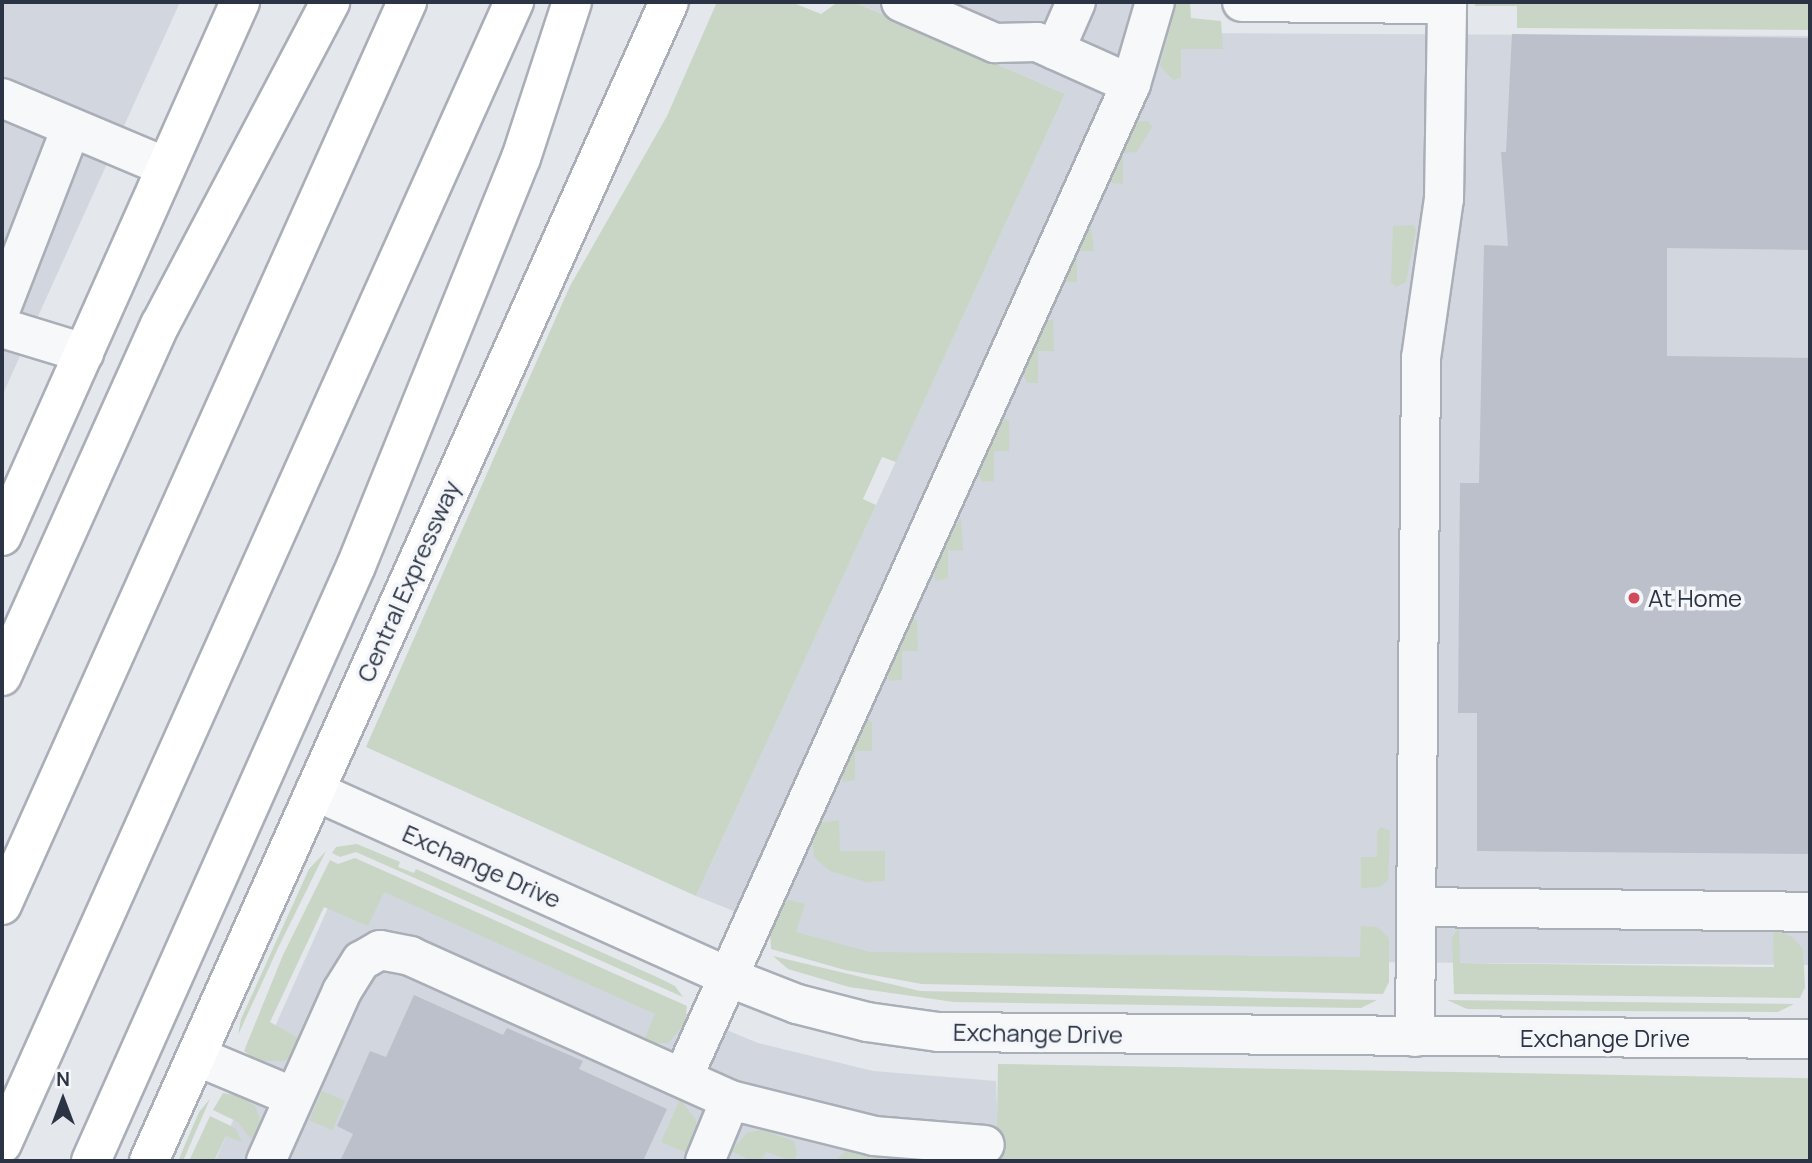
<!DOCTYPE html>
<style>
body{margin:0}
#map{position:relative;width:1812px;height:1163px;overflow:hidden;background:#e4e7ec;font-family:Manrope,sans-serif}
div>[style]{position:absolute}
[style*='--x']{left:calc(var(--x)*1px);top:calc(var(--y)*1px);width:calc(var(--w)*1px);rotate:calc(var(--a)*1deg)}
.built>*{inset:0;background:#d2d6de}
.green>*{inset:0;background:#c9d6c5;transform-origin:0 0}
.building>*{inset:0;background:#bbc0ca}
.roads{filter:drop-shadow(2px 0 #a9aeb7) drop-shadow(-2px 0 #a9aeb7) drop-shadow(0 2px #a9aeb7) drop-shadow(0 -2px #a9aeb7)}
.minor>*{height:38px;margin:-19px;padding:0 19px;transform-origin:19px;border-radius:19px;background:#f7f8fa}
.major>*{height:38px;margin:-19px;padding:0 19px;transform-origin:19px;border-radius:19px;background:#fff}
.highway>*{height:38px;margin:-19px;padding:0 19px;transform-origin:19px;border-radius:19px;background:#fff}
.dots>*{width:19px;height:19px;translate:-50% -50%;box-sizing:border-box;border:4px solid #f4f6f9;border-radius:50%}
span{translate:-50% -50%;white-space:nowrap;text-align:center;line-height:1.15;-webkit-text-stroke:7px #f4f6f9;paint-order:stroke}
.street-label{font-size:24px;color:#2b3445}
.poi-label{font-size:24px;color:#2b3445}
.left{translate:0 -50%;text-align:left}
.frame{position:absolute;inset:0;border:4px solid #2b3445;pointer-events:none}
.north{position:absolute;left:28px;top:1065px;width:70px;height:70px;-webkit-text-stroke:5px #f4f6f9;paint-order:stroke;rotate:0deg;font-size:19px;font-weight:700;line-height:28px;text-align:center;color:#2b3445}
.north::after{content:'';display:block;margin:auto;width:24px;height:32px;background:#2b3445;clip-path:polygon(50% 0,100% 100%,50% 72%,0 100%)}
</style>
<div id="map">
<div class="built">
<div style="clip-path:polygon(2px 2px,180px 2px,2px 396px)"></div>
<div style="clip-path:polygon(855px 2px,1189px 2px,1189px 33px,1810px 36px,1810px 965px,884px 959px,789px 933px,696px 896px,1065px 94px)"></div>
<div style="clip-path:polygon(344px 872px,758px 1043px,873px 1071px,996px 1081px,999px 1161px,215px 1161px)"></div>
</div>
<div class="green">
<div style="clip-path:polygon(717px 2px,791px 2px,821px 14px,838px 2px,859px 4px,1065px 94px,896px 462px,882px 457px,863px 499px,876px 505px,696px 896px,366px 747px,570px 286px,667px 116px)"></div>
<div style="clip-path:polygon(1177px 2px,1190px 2px,1191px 18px,1221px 21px,1223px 49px,1181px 49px,1181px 78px,1173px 80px,1160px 66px)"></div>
<div style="clip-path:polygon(1475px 2px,1810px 2px,1810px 30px,1517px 28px,1517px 6px,1475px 6px)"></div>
<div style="clip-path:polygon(1133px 122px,1148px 121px,1152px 127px,1137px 152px,1123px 153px,1123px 184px,1112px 183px,1108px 178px)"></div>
<div style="clip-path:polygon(1090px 219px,1094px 251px,1077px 251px,1077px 282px,1066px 282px,1063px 280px)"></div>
<div style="clip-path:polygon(1413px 225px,1416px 230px,1406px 282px,1396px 287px,1391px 282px,1393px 226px)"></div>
<div style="clip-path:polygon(1053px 319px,1054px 351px,1038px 351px,1038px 383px,1027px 383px,1021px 369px,1046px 321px)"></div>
<div style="clip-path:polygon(1004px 418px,1009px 421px,1009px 451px,994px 451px,994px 481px,982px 482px,976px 469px)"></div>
<div style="clip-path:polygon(961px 518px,963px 551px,948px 550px,948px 578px,936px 581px,931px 569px)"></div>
<div style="clip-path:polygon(912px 619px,917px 621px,918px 651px,902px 651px,902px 680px,890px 681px,886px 673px)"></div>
<div style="clip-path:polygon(865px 718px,872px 722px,872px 751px,855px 751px,855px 780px,843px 782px,839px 772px)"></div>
<div style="clip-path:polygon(839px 820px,840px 851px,885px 851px,885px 881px,866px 882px,830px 871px,814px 857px,812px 833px,819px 823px)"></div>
<div style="clip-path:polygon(1381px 827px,1390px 831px,1388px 880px,1380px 887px,1361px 888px,1361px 857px,1377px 857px,1377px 832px)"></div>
<div style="clip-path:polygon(357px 844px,400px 862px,398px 867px,414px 873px,416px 869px,659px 978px,675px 986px,683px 997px,356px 852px,340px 857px,332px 853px,336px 847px)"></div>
<div style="clip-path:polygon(326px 851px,278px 948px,238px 1035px,241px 1019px,309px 869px)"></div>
<div style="clip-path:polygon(355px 858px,687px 1006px,685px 1024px,668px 1043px,649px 1043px,645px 1038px,655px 1014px,384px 892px,368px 926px,324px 907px,270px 1022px,300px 1039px,293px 1055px,284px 1061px,257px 1061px,244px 1051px,283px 955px,330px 860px,338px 864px)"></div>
<div style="clip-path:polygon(788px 900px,805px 904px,796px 932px,870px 952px,1360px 957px,1361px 926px,1377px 927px,1389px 938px,1389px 982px,1383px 994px,922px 984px,845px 970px,771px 949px,770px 930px)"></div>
<div style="clip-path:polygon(1459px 928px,1460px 963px,1757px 967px,1774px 967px,1773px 933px,1778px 931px,1792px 937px,1803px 949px,1805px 987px,1800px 998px,1454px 994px,1452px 937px)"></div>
<div style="clip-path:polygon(773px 956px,920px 991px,1377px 1000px,1361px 1008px,954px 1002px,849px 987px,788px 969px)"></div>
<div style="clip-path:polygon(1447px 1000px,1794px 1004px,1778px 1012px,1613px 1011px,1467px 1009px)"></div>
<div style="left:998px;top:1064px;width:812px;height:97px;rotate:1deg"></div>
<div style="left:322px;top:1091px;width:25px;height:32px;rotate:23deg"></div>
<div style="clip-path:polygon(223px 1093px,241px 1096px,255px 1106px,260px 1118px,256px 1138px,249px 1137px,238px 1122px,213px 1110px)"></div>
<div style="clip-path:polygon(210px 1099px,183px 1161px,178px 1161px,199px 1112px)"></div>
<div style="clip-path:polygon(680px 1099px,696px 1120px,696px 1135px,687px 1153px,661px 1142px)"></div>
<div style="clip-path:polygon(210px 1116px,235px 1128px,242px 1142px,226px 1136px,214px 1161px,189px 1161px)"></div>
<div style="clip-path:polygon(761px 1130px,794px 1141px,797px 1154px,793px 1161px,766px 1152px,761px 1161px,752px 1161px,731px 1151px,747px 1133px)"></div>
<div style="clip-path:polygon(847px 1150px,886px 1156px,896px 1161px,835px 1161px)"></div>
</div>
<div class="building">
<div style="clip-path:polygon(1512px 34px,1810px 38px,1810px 250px,1667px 248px,1667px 356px,1810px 358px,1810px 854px,1477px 851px,1477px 713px,1458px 713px,1460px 483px,1479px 483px,1484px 245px,1508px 246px,1501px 152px,1506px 152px)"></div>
<div style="clip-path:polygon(414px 995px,503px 1035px,507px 1028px,583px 1061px,579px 1069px,667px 1109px,643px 1161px,340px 1161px,353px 1134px,337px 1126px,370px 1051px,386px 1057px)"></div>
</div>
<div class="roads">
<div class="minor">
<div style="--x:901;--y:2;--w:103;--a:23.6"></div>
<div style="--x:995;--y:43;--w:42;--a:-1.4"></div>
<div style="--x:1037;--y:42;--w:103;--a:24.1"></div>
<div style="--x:1242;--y:2;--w:205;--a:0.6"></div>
<div style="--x:1055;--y:50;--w:52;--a:-66.4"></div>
<div style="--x:2;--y:98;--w:178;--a:22.8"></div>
<div style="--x:2;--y:306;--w:191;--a:-68.8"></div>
<div style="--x:2;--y:328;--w:86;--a:17"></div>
<div style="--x:315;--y:791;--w:453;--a:24.2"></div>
<div style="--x:728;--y:977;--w:74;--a:21.4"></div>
<div style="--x:797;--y:1004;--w:72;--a:14.4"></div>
<div style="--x:867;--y:1022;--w:72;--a:8"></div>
<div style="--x:938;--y:1032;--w:872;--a:0.46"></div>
<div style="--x:1416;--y:907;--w:394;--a:0.7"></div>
<div style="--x:1415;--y:1037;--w:679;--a:-89.49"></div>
<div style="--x:1421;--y:358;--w:161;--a:-81.8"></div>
<div style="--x:1444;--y:199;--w:197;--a:-89.1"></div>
<div style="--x:196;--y:1056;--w:106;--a:22.7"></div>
<div style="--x:683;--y:1077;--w:1089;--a:-65.72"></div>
<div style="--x:1131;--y:84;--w:85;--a:-73.7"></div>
<div style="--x:266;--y:1161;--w:186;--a:-65.9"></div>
<div style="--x:342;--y:991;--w:36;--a:-58"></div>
<div style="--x:361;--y:961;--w:22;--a:-30"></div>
<div style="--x:380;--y:950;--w:31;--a:11"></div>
<div style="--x:410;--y:956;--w:351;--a:24.2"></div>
<div style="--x:730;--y:1100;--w:148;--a:14"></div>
<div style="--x:874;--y:1136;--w:111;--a:4.6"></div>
<div style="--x:705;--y:1161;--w:66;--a:-67.7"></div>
</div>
<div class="major">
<div style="--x:2;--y:536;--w:585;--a:-65.98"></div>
<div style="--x:149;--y:1161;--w:1270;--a:-65.84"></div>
</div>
<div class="highway">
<div style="--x:2;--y:676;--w:385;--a:-65.8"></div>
<div style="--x:160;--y:325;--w:365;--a:-62.2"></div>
<div style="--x:2;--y:905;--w:990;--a:-65.84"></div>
<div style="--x:2;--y:1144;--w:1252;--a:-65.85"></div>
<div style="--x:91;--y:1161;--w:651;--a:-65.99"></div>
<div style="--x:356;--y:566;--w:440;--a:-68"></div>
<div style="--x:521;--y:158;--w:164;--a:-71.9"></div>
</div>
</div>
<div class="dots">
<div style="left:1634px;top:598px;background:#d1495b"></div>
</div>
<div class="street-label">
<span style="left:408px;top:581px;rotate:-66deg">Central Expressway</span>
<span style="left:482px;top:866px;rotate:24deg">Exchange Drive</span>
<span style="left:1038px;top:1033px;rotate:1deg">Exchange Drive</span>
<span style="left:1605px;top:1038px">Exchange Drive</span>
</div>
<div class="poi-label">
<span class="left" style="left:1648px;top:598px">At Home</span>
</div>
<div class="frame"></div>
<div class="north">N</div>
</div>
